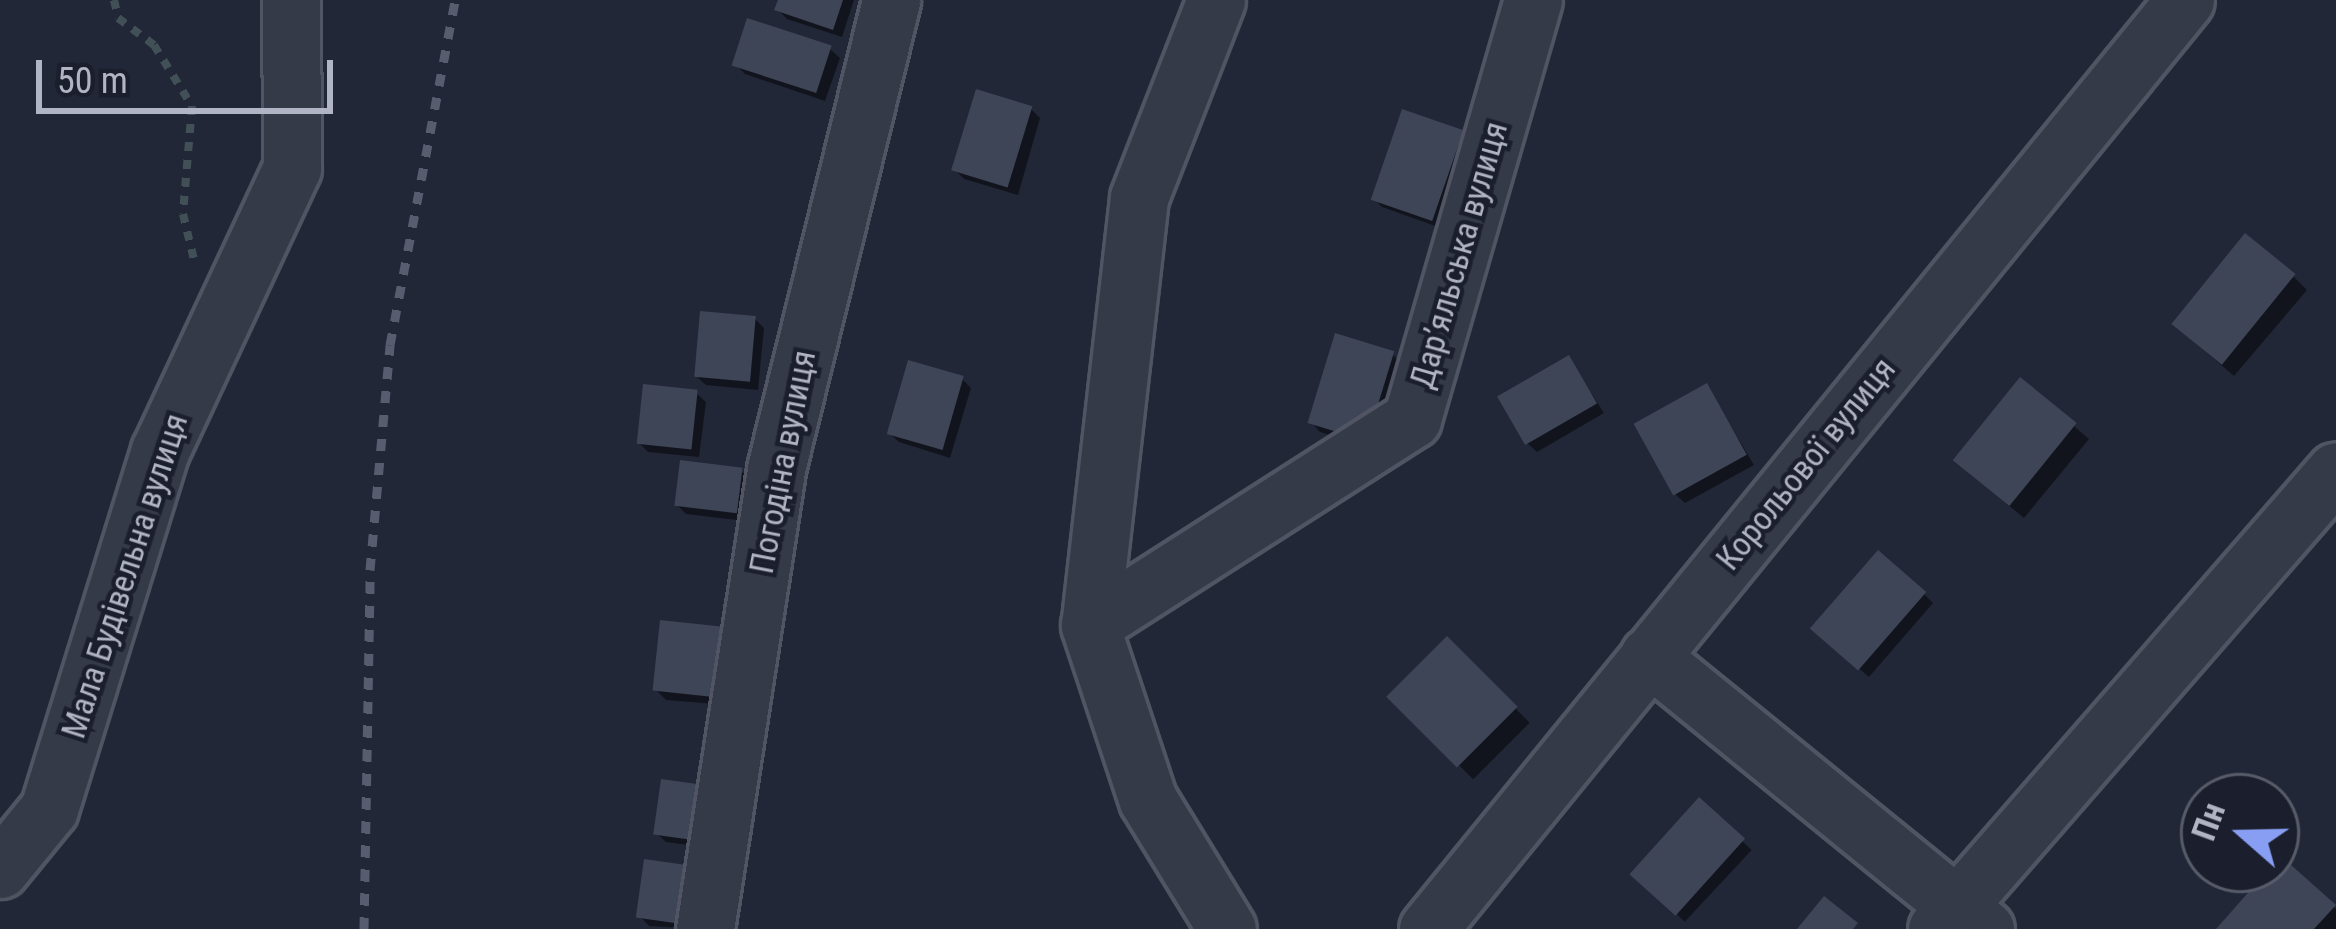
<!DOCTYPE html>
<meta charset="utf-8">
<style>
body{margin:0}
#map{position:relative;width:2336px;height:929px;overflow:hidden;background:#222737;font-family:"Roboto Condensed",sans-serif}
div>[style]{position:absolute}
[style*='--x']{left:calc(var(--x)*1px);top:calc(var(--y)*1px);width:calc(var(--w)*1px);rotate:calc(var(--a)*1deg)}
.shadow>*{inset:0;background:#0007;transform-origin:0 0}
.building>*{inset:0;background:#3e4557;transform-origin:0 0}
.path>*{height:8px;margin-top:-4px;transform-origin:0;background:repeating-linear-gradient(90deg,#415056 0 9px,transparent 0 18px)}
.roads{filter:drop-shadow(3px 0 #505463) drop-shadow(-3px 0 #505463) drop-shadow(0 3px #505463) drop-shadow(0 -3px #505463)}
.minor>*{height:57px;margin:-28.5px;padding:0 28.5px;transform-origin:28.5px;border-radius:28.5px;background:#353a48}
.rail>*{height:9px;margin-top:-4.5px;transform-origin:0;background:repeating-linear-gradient(90deg,#575d6f 0 12px,transparent 0 24px)}
span{translate:-50% -50%;white-space:nowrap;text-align:center;line-height:1.15;-webkit-text-stroke:9px #1b1f2d;paint-order:stroke}
.street-label{font-size:33px;color:#b0b4c4}
.north{position:absolute;left:2180px;top:773px;width:120px;height:120px;box-sizing:border-box;background:#1b1f2d;border:3px solid #575b69;border-radius:50%;rotate:290deg;font-size:33px;font-weight:700;line-height:48px;text-align:center;color:#b0b4c4}
.north::after{content:'';display:block;margin:auto;width:42px;height:54px;background:#879ef2;clip-path:polygon(50% 0,100% 100%,50% 72%,0 100%)}
.scale{position:absolute;left:36px;top:60px;width:297px;height:54px;box-sizing:border-box;border:6px solid #b0b4c4;border-top:0;padding-left:15px;font-size:36px;line-height:42px;white-space:nowrap;color:#b0b4c4;-webkit-text-stroke:9px #1b1f2d;paint-order:stroke}
</style>
<div id="map">
<div class="shadow">
<div style="clip-path:polygon(781px 0,854px 0,842px 37px,787px 19px,778px 10px)"></div>
<div style="clip-path:polygon(830px 49px,840px 58px,825px 101px,745px 74px,736px 65px)"></div>
<div style="clip-path:polygon(1031px 109px,1040px 118px,1018px 195px,964px 179px,955px 170px)"></div>
<div style="clip-path:polygon(1462px 133px,1471px 142px,1441px 228px,1382px 207px,1373px 198px)"></div>
<div style="clip-path:polygon(2294px 277px,2307px 290px,2234px 376px,2187px 336px)"></div>
<div style="clip-path:polygon(755px 319px,764px 328px,758px 390px,706px 385px,696px 376px)"></div>
<div style="clip-path:polygon(1392px 354px,1401px 363px,1375px 449px,1320px 432px,1311px 422px)"></div>
<div style="clip-path:polygon(1569px 359px,1604px 413px,1537px 452px,1527px 443px)"></div>
<div style="clip-path:polygon(962px 379px,971px 388px,950px 458px,899px 442px,889px 433px)"></div>
<div style="clip-path:polygon(2021px 381px,2089px 439px,2024px 518px,1970px 474px)"></div>
<div style="clip-path:polygon(1707px 386px,1754px 465px,1685px 503px,1675px 494px)"></div>
<div style="clip-path:polygon(696px 393px,706px 402px,699px 457px,648px 452px,639px 443px)"></div>
<div style="clip-path:polygon(741px 471px,750px 480px,745px 521px,686px 514px,677px 505px)"></div>
<div style="clip-path:polygon(1924px 594px,1933px 603px,1869px 677px,1823px 638px)"></div>
<div style="clip-path:polygon(663px 623px,728px 705px,666px 700px,656px 690px)"></div>
<div style="left:1447px;top:640px;width:117px;height:80px;rotate:45deg"></div>
<div style="clip-path:polygon(663px 783px,710px 848px,666px 842px,656px 833px)"></div>
<div style="left:1699px;top:801px;width:72px;height:98px;rotate:43deg"></div>
<div style="clip-path:polygon(2282px 860px,2336px 909px,2336px 929px,2220px 929px)"></div>
<div style="clip-path:polygon(647px 862px,702px 929px,649px 926px,640px 916px)"></div>
</div>
<div class="building">
<div style="clip-path:polygon(778px 0,843px 0,833px 30px,774px 10px)"></div>
<div style="left:747px;top:18px;width:89px;height:50px;rotate:18deg"></div>
<div style="left:976px;top:89px;width:59px;height:85px;rotate:17deg"></div>
<div style="left:1402px;top:109px;width:65px;height:96px;rotate:19deg"></div>
<div style="left:2245px;top:233px;width:65px;height:117px;rotate:39deg"></div>
<div style="left:700px;top:311px;width:56px;height:66px;rotate:5deg"></div>
<div style="left:1335px;top:333px;width:62px;height:94px;rotate:17deg"></div>
<div style="left:1569px;top:355px;width:56px;height:83px;rotate:60deg"></div>
<div style="left:908px;top:360px;width:58px;height:77px;rotate:16deg"></div>
<div style="left:2020px;top:377px;width:73px;height:107px;rotate:39deg"></div>
<div style="left:1707px;top:383px;width:82px;height:84px;rotate:61deg"></div>
<div style="left:643px;top:384px;width:55px;height:60px;rotate:6deg"></div>
<div style="left:680px;top:460px;width:63px;height:46px;rotate:7deg"></div>
<div style="left:1878px;top:550px;width:64px;height:104px;rotate:41deg"></div>
<div style="left:660px;top:620px;width:66px;height:71px;rotate:6deg"></div>
<div style="left:1447px;top:636px;width:100px;height:86px;rotate:45deg"></div>
<div style="left:661px;top:779px;width:49px;height:56px;rotate:8deg"></div>
<div style="left:1699px;top:797px;width:62px;height:104px;rotate:42deg"></div>
<div style="clip-path:polygon(2281px 856px,2336px 905px,2314px 929px,2216px 929px,2269px 869px,2276px 869px)"></div>
<div style="left:644px;top:859px;width:59px;height:59px;rotate:8deg"></div>
<div style="clip-path:polygon(1824px 896px,1858px 923px,1853px 929px,1797px 929px)"></div>
</div>
<div class="path">
<div style="--x:114;--y:0;--w:18;--a:77"></div>
<div style="--x:118;--y:18;--w:45;--a:36.9"></div>
<div style="--x:154;--y:45;--w:72;--a:58.1"></div>
<div style="--x:192;--y:106;--w:108;--a:94.8"></div>
<div style="--x:183;--y:214;--w:51;--a:76.5"></div>
</div>
<div class="roads">
<div class="minor">
<div style="--x:1216;--y:0;--w:212;--a:111.3"></div>
<div style="--x:1139;--y:198;--w:430;--a:96.5"></div>
<div style="--x:1090;--y:625;--w:184;--a:71.7"></div>
<div style="--x:1148;--y:800;--w:151;--a:58.5"></div>
<div style="--x:1090;--y:625;--w:382;--a:-32.6"></div>
<div style="--x:1412;--y:419;--w:436;--a:-73.9"></div>
<div style="--x:1649;--y:656;--w:433;--a:39.1"></div>
<div style="--x:0;--y:869;--w:77;--a:-50.8"></div>
<div style="--x:49;--y:809;--w:375;--a:-72.8"></div>
<div style="--x:160;--y:451;--w:312;--a:-65"></div>
<div style="--x:292;--y:168;--w:168;--a:-90.3"></div>
<div style="--x:705;--y:929;--w:465;--a:-81.2"></div>
<div style="--x:776;--y:469;--w:483;--a:-76.2"></div>
<div style="--x:1428;--y:929;--w:1198;--a:-50.82"></div>
<div style="--x:1937;--y:929;--w:607;--a:-48.94"></div>
</div>
</div>
<div class="rail">
<div style="--x:364;--y:929;--w:359;--a:-89"></div>
<div style="--x:370;--y:570;--w:226;--a:-84.9"></div>
<div style="--x:390;--y:345;--w:351;--a:-79.3"></div>
</div>
<div class="street-label">
<span style="left:1459px;top:255px;rotate:-74deg">Дар’яльська вулиця</span>
<span style="left:783px;top:462px;rotate:-79deg">Погодіна вулиця</span>
<span style="left:1806px;top:464px;rotate:-51deg">Корольової вулиця</span>
<span style="left:125px;top:576px;rotate:-72deg">Мала Будівельна вулиця</span>
</div>
<div class="north">Пн</div>
<div class="scale">50 m</div>
</div>
